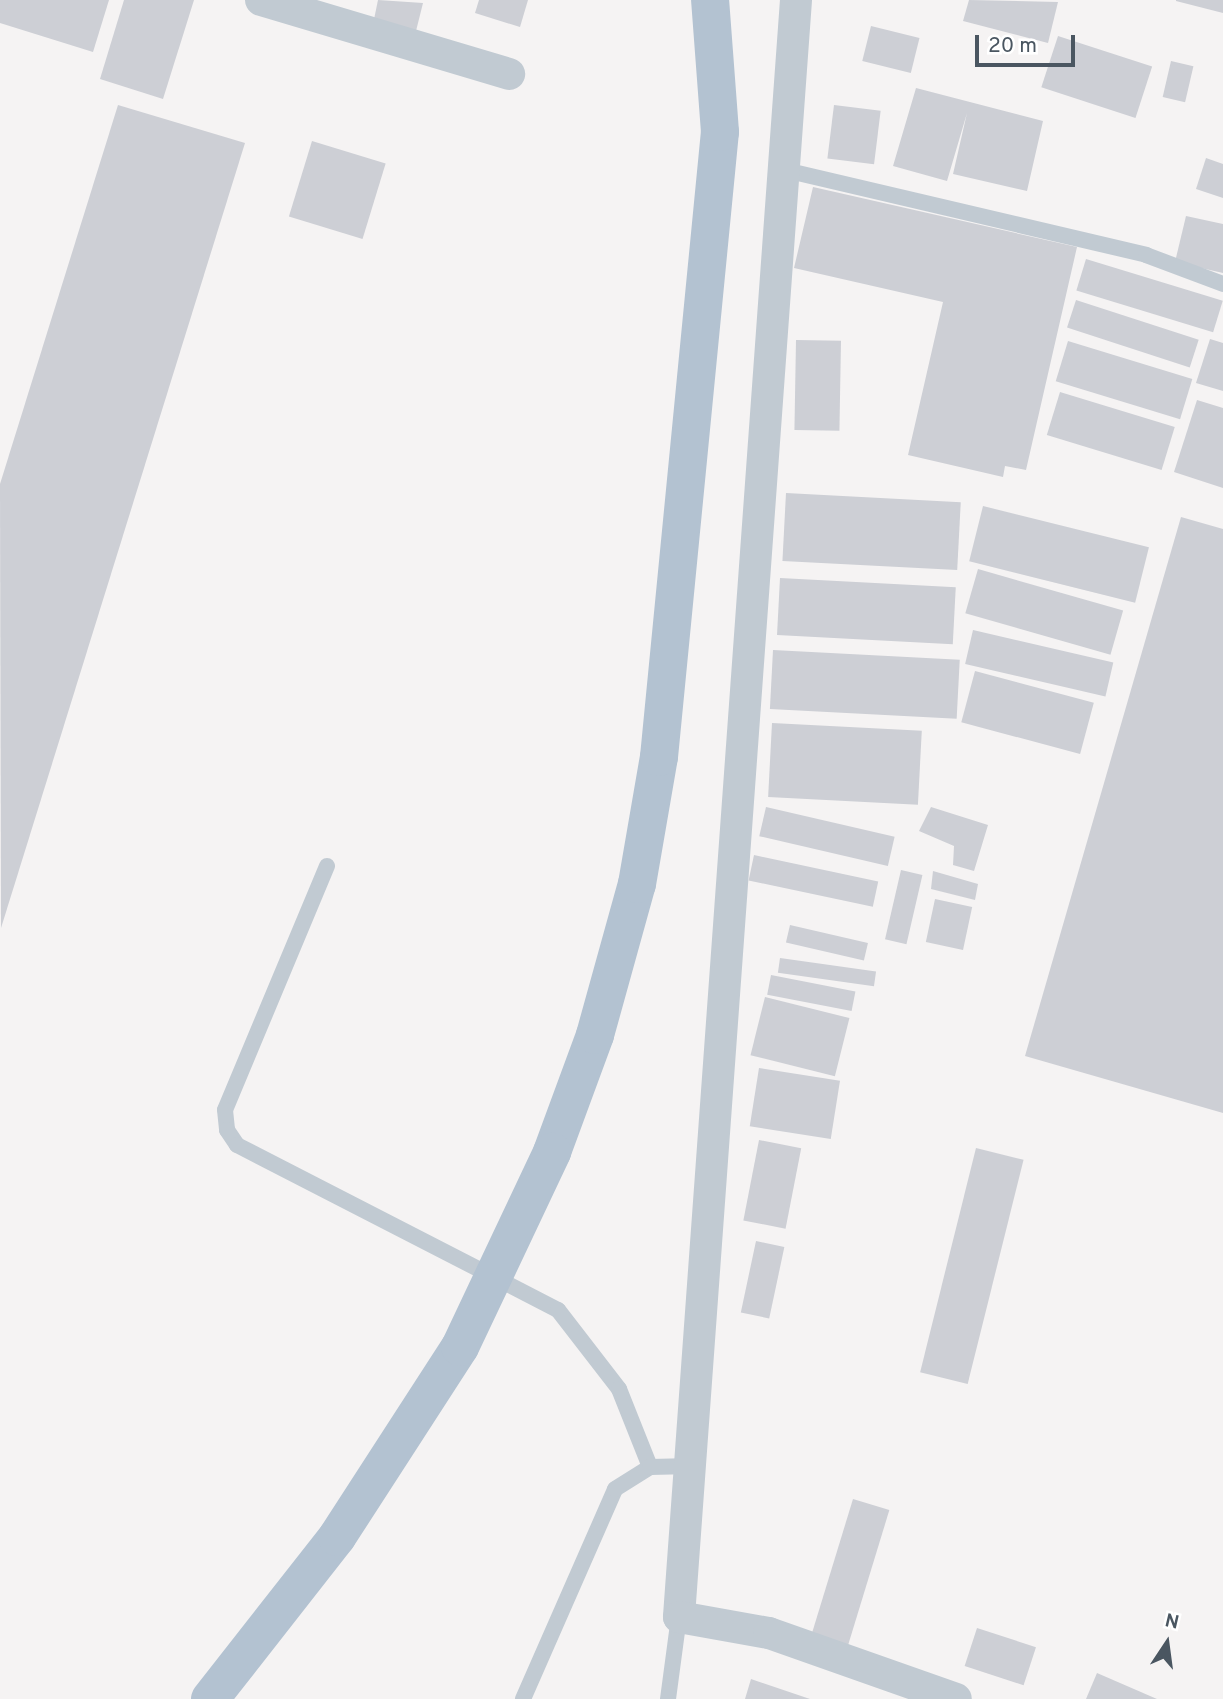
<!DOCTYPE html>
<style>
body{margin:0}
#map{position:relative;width:1223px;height:1699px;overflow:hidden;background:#f5f3f3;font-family:Overpass,sans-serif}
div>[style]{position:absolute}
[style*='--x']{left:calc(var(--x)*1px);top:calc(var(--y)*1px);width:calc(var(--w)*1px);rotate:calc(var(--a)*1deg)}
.building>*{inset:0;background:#cdcfd5;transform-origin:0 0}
.lane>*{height:16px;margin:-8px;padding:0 8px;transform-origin:8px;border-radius:8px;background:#c1cad2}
.street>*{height:32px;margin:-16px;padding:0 16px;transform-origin:16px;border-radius:16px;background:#c1cad2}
.primary>*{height:38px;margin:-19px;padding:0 19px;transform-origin:19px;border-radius:19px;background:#b3c2d1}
.primary-bridge>*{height:38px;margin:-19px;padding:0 19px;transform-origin:19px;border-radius:19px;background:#b3c2d1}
span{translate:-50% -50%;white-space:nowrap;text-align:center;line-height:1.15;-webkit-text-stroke:5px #fff;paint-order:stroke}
.north{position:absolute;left:1132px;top:1608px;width:70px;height:70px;-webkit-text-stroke:5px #fff;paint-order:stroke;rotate:13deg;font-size:19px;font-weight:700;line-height:28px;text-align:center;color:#4a5661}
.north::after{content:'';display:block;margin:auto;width:24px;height:32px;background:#4a5661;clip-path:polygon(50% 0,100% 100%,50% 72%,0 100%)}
.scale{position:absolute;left:975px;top:35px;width:100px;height:32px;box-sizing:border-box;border:4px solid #4a5661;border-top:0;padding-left:9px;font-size:21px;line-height:24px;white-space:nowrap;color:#4a5661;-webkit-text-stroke:5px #fff;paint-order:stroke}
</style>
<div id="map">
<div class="building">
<div style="clip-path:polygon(0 0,109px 0,93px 52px,0 23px)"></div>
<div style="clip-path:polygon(124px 0,194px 0,163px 99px,100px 79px)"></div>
<div style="clip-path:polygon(378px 0,423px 3px,414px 39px,372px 29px)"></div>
<div style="clip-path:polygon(479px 0,528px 0,520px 27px,475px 13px)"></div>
<div style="clip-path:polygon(969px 0,1058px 2px,1048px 43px,963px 21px)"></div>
<div style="clip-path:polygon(1176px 0,1223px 0,1223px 13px,1176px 1px)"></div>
<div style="left:871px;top:26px;width:50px;height:36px;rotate:14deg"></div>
<div style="left:1058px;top:36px;width:99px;height:54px;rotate:18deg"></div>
<div style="left:1171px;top:61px;width:23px;height:37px;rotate:13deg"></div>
<div style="clip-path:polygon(916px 88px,1043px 121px,1027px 191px,953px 174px,967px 113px,947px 181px,893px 166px)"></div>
<div style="clip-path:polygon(118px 105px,245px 143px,1px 928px,0 484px)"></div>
<div style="left:834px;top:105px;width:47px;height:54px;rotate:7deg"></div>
<div style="left:312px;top:141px;width:77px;height:79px;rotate:17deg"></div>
<div style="clip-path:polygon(1206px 158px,1223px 164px,1223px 198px,1196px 189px)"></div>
<div style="clip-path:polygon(813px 187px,1077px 247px,1026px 470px,1005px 466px,1003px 477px,908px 455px,943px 302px,794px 268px)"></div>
<div style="clip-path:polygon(1186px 216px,1223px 224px,1223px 273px,1175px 262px)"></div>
<div style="left:1086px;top:259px;width:143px;height:33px;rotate:17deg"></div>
<div style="left:1076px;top:300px;width:129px;height:29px;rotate:18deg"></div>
<div style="clip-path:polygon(1210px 339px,1223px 343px,1223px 391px,1196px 383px)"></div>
<div style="left:796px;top:340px;width:45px;height:90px;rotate:1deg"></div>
<div style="left:1068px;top:341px;width:130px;height:42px;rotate:17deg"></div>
<div style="left:1060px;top:392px;width:120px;height:45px;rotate:17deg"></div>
<div style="clip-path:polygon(1197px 400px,1223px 408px,1223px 488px,1174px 472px)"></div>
<div style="left:786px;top:493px;width:175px;height:68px;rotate:3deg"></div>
<div style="left:983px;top:506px;width:171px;height:57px;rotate:14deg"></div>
<div style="clip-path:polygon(1181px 517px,1223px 529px,1223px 1113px,1025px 1056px)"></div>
<div style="left:978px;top:569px;width:151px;height:46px;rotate:16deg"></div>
<div style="left:780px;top:578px;width:176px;height:57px;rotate:3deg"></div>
<div style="left:973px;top:630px;width:144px;height:35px;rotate:13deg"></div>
<div style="left:773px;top:650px;width:187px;height:59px;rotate:3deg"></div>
<div style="left:975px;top:671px;width:123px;height:53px;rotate:15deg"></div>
<div style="left:772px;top:723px;width:150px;height:74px;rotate:3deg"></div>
<div style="left:766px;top:807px;width:132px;height:30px;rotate:13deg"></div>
<div style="clip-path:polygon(931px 807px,988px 825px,974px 871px,953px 865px,954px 846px,919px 831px)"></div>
<div style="left:754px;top:855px;width:127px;height:26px;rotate:12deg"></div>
<div style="left:901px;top:870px;width:22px;height:71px;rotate:13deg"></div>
<div style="clip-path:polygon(933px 871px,978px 884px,975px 900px,931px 889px)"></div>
<div style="left:935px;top:899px;width:38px;height:44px;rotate:12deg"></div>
<div style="left:790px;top:925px;width:80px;height:18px;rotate:13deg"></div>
<div style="left:780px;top:958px;width:97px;height:15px;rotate:8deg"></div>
<div style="left:771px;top:975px;width:86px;height:20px;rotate:11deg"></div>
<div style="left:765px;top:997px;width:87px;height:60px;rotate:14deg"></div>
<div style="left:759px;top:1068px;width:82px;height:59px;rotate:9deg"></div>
<div style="left:759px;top:1140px;width:43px;height:82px;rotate:11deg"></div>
<div style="left:976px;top:1148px;width:49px;height:231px;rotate:14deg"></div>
<div style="left:756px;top:1241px;width:29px;height:73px;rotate:12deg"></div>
<div style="left:853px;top:1499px;width:38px;height:142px;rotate:17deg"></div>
<div style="left:977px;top:1628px;width:62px;height:40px;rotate:18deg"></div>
<div style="clip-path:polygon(1097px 1673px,1157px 1699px,1086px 1699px)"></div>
<div style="clip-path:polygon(751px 1679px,810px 1699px,745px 1699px)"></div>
</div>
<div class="lane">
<div style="--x:785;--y:170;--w:371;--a:13.2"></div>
<div style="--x:1146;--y:255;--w:82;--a:20.6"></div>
<div style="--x:327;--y:866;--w:264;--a:112.7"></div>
<div style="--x:225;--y:1110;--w:20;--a:84"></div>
<div style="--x:227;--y:1130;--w:18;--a:56"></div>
<div style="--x:237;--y:1145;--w:361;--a:27.2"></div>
<div style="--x:558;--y:1310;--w:100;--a:52.3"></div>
<div style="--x:619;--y:1389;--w:84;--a:68.3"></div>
<div style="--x:523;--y:1699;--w:229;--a:-66.3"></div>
<div style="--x:615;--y:1489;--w:41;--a:-32.2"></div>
<div style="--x:650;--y:1467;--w:43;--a:-1.3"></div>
<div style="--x:668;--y:1699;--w:83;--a:-82.4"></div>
</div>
<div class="street">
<div style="--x:261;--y:0;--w:259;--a:16.6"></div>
<div style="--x:796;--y:0;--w:1621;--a:94.14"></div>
<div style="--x:679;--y:1617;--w:91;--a:10.1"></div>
<div style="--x:769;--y:1633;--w:198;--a:19.4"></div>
</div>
<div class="primary">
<div style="--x:552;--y:1152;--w:125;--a:-69.8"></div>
<div style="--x:595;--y:1035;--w:157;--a:-74.5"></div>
<div style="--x:637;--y:884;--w:129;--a:-80.2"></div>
<div style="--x:659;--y:757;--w:628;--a:-84.43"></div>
<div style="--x:720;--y:132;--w:132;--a:-94.3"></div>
<div style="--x:210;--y:1699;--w:206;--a:-51.9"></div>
<div style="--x:337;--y:1537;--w:226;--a:-57.1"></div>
</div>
<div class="primary-bridge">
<div style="--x:460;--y:1347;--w:216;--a:-64.7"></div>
</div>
<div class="north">N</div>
<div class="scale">20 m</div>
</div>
